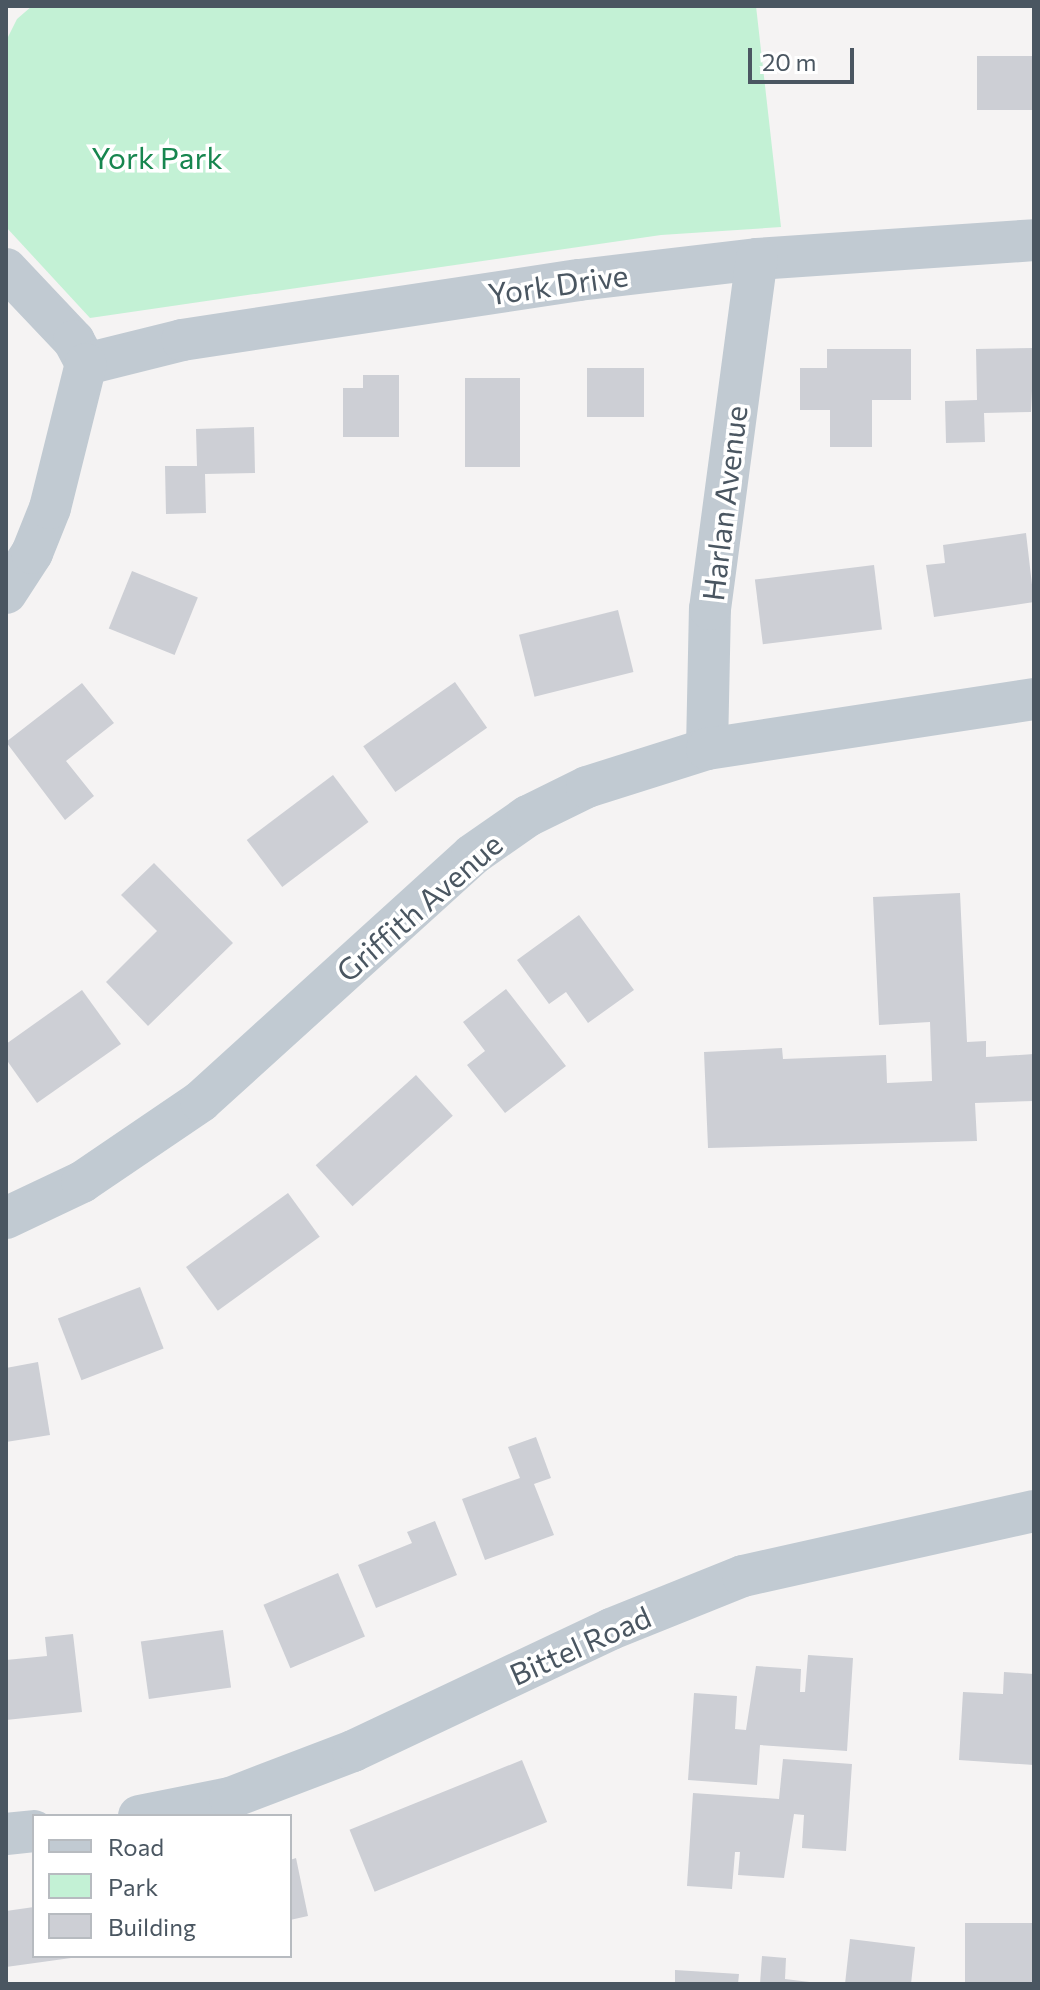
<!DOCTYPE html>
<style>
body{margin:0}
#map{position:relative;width:1040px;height:1990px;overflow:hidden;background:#f5f3f3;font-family:Commissioner,sans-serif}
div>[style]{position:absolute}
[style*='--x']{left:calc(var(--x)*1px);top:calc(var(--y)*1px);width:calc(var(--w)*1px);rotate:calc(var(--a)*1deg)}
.green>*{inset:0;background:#c3f1d5}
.building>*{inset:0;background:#cdcfd5;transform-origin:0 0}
.minor>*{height:42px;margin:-21px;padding:0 21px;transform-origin:21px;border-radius:21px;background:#c1cad2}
span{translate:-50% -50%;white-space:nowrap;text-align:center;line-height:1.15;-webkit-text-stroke:7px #fff;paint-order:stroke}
.park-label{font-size:30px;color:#17864f}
.street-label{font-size:30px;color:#4a5661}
.frame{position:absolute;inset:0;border:8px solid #4a5661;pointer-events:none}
.legend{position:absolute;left:32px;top:1814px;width:260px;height:144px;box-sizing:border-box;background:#fff;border:2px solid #b7bbc0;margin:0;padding:10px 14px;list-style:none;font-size:24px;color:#4a5661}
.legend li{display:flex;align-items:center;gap:16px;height:40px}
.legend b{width:40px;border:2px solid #b7bbc0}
.scale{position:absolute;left:748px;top:48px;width:106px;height:36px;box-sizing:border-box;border:4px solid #4a5661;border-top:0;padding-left:10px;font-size:24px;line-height:28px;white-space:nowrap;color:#4a5661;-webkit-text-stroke:6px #fff;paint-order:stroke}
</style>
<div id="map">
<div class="green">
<div style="clip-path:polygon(32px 6px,756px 6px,781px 227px,661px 235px,90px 318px,6px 227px,6px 41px,17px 19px)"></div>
</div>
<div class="building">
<div style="left:1034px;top:56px;width:54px;height:57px;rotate:90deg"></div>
<div style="clip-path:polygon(1034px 348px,1031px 412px,984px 413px,985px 442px,946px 443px,945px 401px,977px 400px,976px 349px)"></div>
<div style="clip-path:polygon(827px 349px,911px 349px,911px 400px,872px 400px,872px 447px,830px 447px,830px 410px,800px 410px,800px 368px,827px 368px)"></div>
<div style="left:587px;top:368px;width:57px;height:49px"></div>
<div style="clip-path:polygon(363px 375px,399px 375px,399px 437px,343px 437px,343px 388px,363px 388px)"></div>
<div style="left:465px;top:378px;width:55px;height:89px"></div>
<div style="clip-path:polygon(254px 427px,255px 473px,205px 474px,206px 513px,166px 514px,165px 466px,197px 466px,196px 429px)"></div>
<div style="clip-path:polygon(1026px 533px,1034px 602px,934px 617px,926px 565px,945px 563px,943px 545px)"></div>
<div style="left:874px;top:565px;width:65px;height:120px;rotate:83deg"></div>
<div style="left:132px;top:571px;width:71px;height:62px;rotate:22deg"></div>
<div style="left:618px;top:610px;width:64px;height:102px;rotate:76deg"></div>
<div style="left:455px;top:682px;width:56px;height:112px;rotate:55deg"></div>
<div style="clip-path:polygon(82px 683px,114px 723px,66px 761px,94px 796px,65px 820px,6px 742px)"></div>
<div style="left:333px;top:775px;width:59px;height:108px;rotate:53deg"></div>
<div style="clip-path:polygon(154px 863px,233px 943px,148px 1026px,106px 982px,157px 931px,121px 895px)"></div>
<div style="clip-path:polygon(960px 893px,967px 1042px,986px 1041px,986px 1057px,1034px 1054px,1034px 1101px,975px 1103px,977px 1141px,708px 1148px,704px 1052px,782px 1048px,783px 1059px,886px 1055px,887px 1083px,932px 1081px,930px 1022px,879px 1025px,873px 897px)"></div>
<div style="clip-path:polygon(579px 915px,634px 990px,588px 1023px,566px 992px,549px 1004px,517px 960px)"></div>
<div style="clip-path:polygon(506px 989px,566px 1066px,505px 1113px,467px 1065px,485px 1051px,463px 1022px)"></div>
<div style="clip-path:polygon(82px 990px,121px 1044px,37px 1103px,6px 1059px,6px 1044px)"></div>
<div style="left:416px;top:1075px;width:55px;height:135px;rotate:48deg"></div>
<div style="left:288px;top:1193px;width:54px;height:126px;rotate:54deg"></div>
<div style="left:140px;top:1287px;width:66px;height:88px;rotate:69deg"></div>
<div style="clip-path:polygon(38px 1362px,50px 1435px,6px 1442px,6px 1368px)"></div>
<div style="clip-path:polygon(536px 1437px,551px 1478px,534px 1484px,554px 1535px,485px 1560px,462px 1499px,520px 1478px,508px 1447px)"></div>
<div style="clip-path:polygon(435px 1521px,457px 1575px,376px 1608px,358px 1565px,412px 1543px,407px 1532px)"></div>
<div style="left:338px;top:1573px;width:69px;height:81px;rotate:67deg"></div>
<div style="left:223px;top:1630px;width:58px;height:83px;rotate:82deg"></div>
<div style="clip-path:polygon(73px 1634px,82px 1712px,6px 1720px,6px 1660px,47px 1656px,45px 1637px)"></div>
<div style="clip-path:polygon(808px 1655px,853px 1658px,847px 1751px,760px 1745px,757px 1785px,688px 1780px,694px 1693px,737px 1696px,735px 1729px,746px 1730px,756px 1666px,801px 1669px,800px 1692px,805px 1692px)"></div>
<div style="clip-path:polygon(1004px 1672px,1034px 1674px,1034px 1765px,959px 1760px,963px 1692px,1003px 1694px)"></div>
<div style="clip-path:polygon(783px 1759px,852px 1764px,846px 1851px,802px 1848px,804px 1815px,794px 1814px,784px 1878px,738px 1875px,740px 1852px,735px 1852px,732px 1889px,687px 1886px,693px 1793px,779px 1799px)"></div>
<div style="left:522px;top:1760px;width:67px;height:186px;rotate:68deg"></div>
<div style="clip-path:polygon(296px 1858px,308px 1916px,290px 1920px,290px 1860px)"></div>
<div style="clip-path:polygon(34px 1907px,34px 1956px,71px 1958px,6px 1967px,6px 1911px)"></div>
<div style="left:1034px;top:1923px;width:61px;height:69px;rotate:90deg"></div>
<div style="clip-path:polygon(850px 1939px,915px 1947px,911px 1984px,845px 1984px)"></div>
<div style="clip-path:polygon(762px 1956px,786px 1958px,785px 1979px,826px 1984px,760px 1984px)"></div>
<div style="clip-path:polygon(675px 1970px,739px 1974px,738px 1984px,675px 1984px)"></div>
</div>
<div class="minor">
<div style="--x:6;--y:269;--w:99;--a:46.6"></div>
<div style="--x:74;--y:341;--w:26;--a:62"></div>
<div style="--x:86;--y:364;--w:99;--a:-14"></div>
<div style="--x:182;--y:340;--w:402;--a:-8.6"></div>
<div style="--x:579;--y:280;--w:179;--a:-6.7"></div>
<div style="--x:757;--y:259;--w:278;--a:-3.9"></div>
<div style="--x:6;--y:593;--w:48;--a:-57"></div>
<div style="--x:32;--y:553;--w:48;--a:-68.2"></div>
<div style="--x:50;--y:508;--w:148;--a:-76"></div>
<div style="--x:707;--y:749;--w:140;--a:-88.8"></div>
<div style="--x:710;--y:609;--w:353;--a:-82.4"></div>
<div style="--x:6;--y:1218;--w:84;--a:-25.3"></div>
<div style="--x:82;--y:1182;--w:144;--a:-34.2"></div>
<div style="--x:201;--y:1101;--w:366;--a:-42.2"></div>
<div style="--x:472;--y:855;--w:68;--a:-34.9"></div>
<div style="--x:528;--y:816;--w:66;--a:-26.2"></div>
<div style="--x:587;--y:787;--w:126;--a:-17.6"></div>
<div style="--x:707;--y:749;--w:331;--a:-8.7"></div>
<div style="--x:139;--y:1816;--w:93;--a:-11.2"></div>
<div style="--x:230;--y:1798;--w:132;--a:-20.9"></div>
<div style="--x:353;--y:1751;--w:285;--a:-25.3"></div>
<div style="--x:611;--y:1629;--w:142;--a:-21.9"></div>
<div style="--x:743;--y:1576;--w:298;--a:-12.6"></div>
<div style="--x:6;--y:1834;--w:28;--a:-6"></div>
</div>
<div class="park-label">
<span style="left:157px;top:157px">York Park</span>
</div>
<div class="street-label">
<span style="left:558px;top:284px;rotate:-8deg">York Drive</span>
<span style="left:724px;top:503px;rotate:-83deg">Harlan Avenue</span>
<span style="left:419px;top:907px;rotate:-41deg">Griffith Avenue</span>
<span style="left:580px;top:1645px;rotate:-24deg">Bittel Road</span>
</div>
<div class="frame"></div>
<ul class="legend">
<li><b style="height:10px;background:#c1cad2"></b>Road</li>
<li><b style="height:22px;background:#c3f1d5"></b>Park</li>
<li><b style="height:22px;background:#cdcfd5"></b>Building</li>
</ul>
<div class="scale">20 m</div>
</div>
